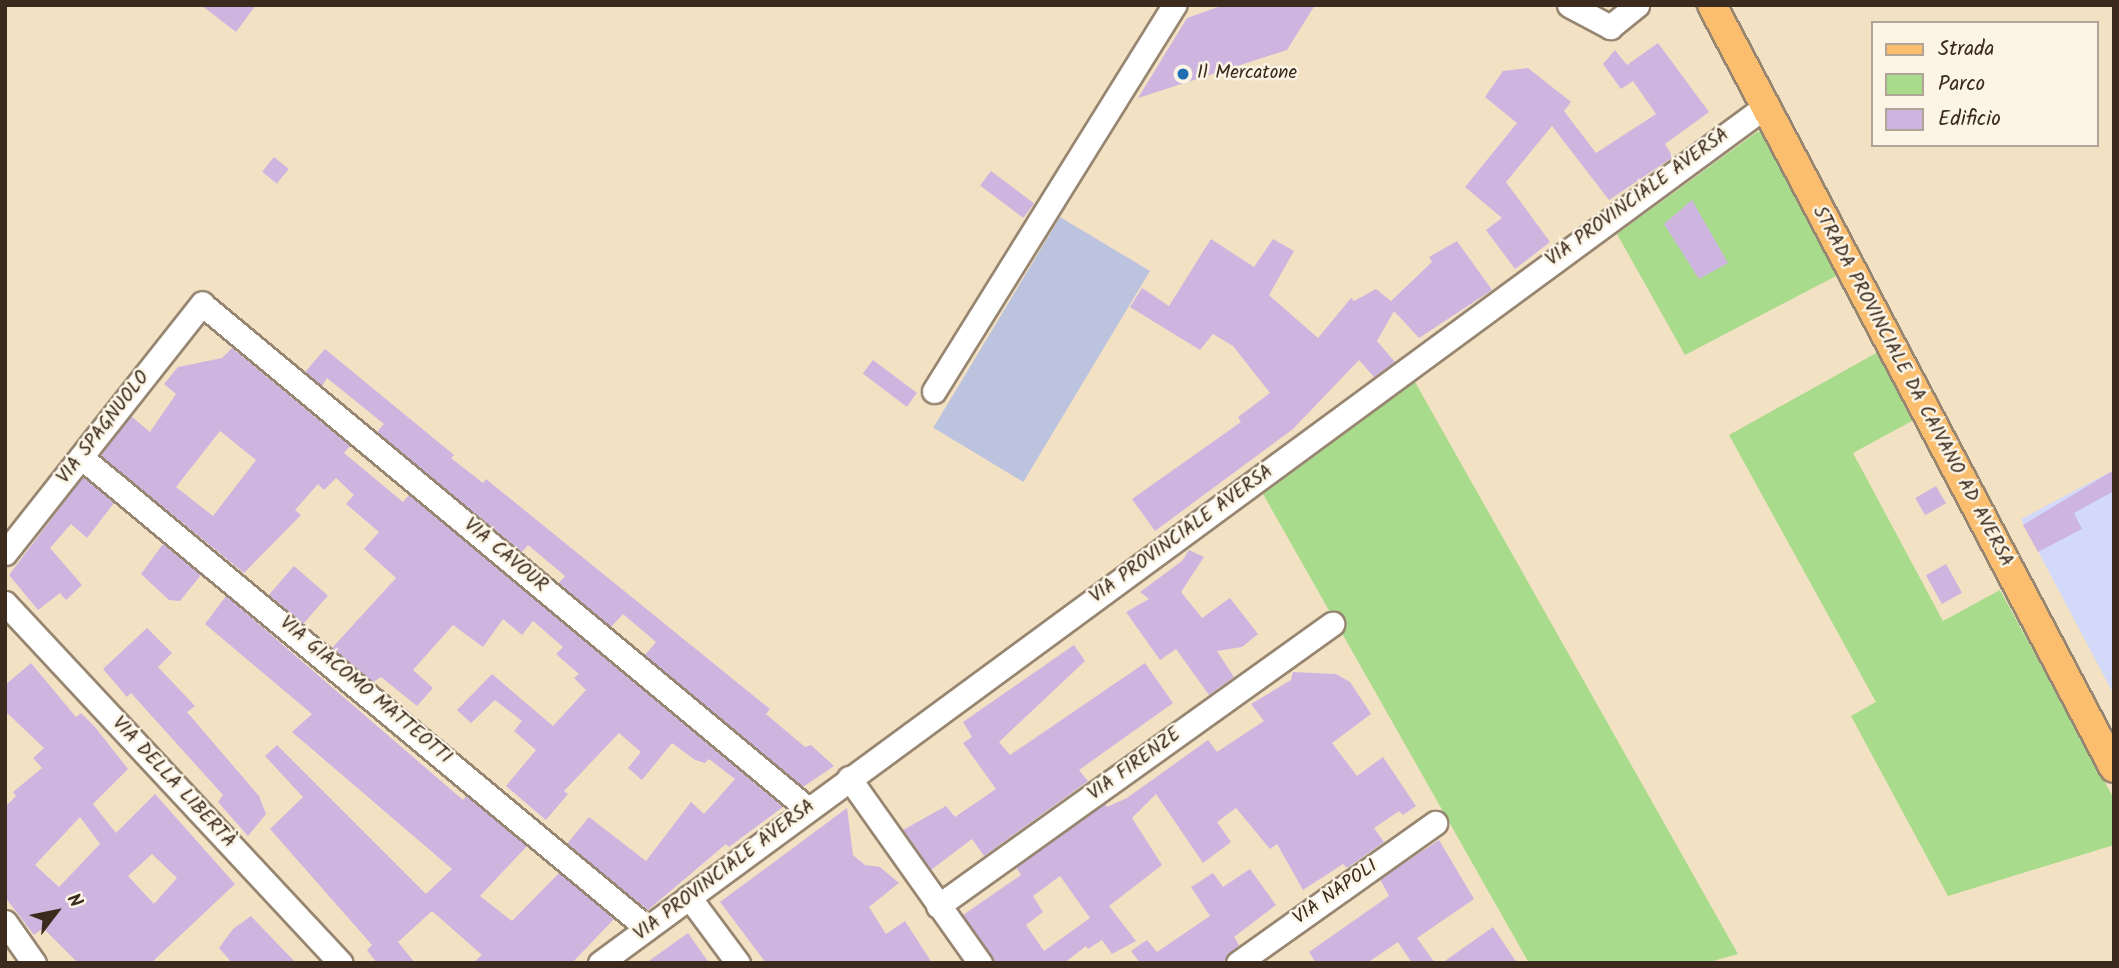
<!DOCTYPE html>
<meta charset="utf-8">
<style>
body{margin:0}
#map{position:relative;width:2119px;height:968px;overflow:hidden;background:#f3e1c4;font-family:Kalam,sans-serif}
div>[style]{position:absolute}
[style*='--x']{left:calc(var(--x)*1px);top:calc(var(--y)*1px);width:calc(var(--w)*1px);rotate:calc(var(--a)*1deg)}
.built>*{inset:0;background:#d2d9f9}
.industrial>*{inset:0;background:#bcc3de;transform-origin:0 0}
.green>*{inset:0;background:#a8db8b}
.building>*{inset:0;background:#ceb5e0;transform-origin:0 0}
.roads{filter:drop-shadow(2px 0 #978671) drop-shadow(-2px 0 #978671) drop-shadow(0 2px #978671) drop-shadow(0 -2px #978671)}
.minor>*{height:23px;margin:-11.5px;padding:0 11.5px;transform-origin:11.5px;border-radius:11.5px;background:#fff}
.major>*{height:28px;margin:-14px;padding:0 14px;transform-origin:14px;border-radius:14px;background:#fabe6e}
.dots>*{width:19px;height:19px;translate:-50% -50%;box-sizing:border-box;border:4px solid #fcf5e5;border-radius:50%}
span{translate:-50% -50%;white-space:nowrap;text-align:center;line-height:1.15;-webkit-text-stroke:5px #fcf5e5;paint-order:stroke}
.poi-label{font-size:19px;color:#3b2a1e}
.left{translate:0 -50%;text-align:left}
.street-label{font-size:19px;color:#3b2a1e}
.frame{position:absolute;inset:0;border:7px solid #3b2a1e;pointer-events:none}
.legend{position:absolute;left:1871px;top:21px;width:228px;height:126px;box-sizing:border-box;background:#fcf5e5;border:2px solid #afa495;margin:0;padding:9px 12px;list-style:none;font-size:21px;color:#3b2a1e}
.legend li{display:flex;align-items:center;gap:14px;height:35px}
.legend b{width:35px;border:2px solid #afa495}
.north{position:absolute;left:21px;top:877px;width:70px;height:70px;-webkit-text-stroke:5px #fcf5e5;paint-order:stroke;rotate:58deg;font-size:19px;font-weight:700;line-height:28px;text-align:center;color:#3b2a1e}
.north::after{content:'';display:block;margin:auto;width:24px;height:32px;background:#3b2a1e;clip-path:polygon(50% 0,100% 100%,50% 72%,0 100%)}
</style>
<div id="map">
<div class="built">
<div style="clip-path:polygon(2114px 470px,2114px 695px,2021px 519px)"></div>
</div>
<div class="industrial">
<div style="left:1060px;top:217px;width:105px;height:246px;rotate:31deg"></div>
</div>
<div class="green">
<div style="clip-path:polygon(1757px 132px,1763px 132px,1838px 275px,1685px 355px,1617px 234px)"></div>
<div style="clip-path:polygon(1878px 352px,1912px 421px,1853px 453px,1943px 621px,2000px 590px,2114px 799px,2114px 845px,1948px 896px,1851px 716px,1876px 702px,1729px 435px)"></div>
<div style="clip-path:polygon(1415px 382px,1738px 954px,1706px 963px,1529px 963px,1263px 494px)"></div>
</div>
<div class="building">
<div style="clip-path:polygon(201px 5px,256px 5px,236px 32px)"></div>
<div style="clip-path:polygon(1224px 5px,1315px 5px,1287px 50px,1138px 98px,1187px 18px)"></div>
<div style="clip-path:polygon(1658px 43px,1709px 112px,1665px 144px,1673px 157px,1609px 200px,1552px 126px,1506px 182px,1550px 242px,1515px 269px,1486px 230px,1502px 218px,1465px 187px,1517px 123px,1485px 97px,1503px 71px,1528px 68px,1571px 102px,1564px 111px,1596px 153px,1656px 114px,1633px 81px,1621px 89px,1603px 64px,1615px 50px,1627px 65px)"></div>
<div style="left:274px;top:157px;width:19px;height:19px;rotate:39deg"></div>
<div style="left:991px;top:171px;width:54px;height:18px;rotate:37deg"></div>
<div style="clip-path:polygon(1692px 200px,1728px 263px,1699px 279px,1664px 224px)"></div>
<div style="clip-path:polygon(1211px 239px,1254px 267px,1273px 239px,1294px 251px,1269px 295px,1318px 338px,1351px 298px,1354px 301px,1376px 289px,1391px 301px,1432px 262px,1429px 257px,1457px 241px,1492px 290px,1419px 338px,1394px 311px,1377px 341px,1395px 362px,1374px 377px,1359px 360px,1293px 429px,1155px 531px,1132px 499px,1241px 422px,1238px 417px,1270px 393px,1233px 346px,1213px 334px,1200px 350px,1130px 307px,1142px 288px,1169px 306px)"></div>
<div style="clip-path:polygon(evenodd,232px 348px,350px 446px,344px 453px,403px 502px,409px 495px,783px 807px,729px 847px,726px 844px,648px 910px,567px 844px,589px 817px,646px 861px,691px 802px,704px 814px,735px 779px,709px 759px,705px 763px,695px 760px,672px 743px,642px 780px,628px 768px,641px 752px,619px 733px,564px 791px,568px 794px,546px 820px,506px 786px,536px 750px,514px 731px,522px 721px,495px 700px,471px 723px,457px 710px,492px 674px,553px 726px,586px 690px,574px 678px,579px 674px,556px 654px,563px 647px,533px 621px,522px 635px,503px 619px,483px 647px,453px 625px,413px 670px,433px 688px,417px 706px,381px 677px,373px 682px,332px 648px,396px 578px,364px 549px,379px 532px,346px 504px,354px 495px,336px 478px,324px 490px,318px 484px,295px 510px,301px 515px,244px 573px,101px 456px,131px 416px,150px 432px,176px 394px,164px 384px,178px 367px,222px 358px,232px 348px,220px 431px,256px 460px,213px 516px,176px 487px,220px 431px)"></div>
<div style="clip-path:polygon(325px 349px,454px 455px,451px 458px,483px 483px,486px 479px,770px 709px,766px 714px,805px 747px,811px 745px,834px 766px,803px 787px,645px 655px,656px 642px,623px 614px,611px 627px,559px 583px,565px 576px,528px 545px,522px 552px,377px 432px,384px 424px,327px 378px,322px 386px,305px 372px)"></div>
<div style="left:873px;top:360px;width:55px;height:17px;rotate:37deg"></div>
<div style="clip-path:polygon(2114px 470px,2114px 491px,2074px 513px,2082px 529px,2038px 552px,2023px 525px)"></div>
<div style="clip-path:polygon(83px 477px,114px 503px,87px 538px,71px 524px,50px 548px,82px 585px,66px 600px,60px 593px,38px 610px,9px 575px)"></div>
<div style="left:1936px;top:486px;width:20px;height:24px;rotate:60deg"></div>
<div style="clip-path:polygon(163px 544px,201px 575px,180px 601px,169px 600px,141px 574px)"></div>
<div style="clip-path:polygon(1189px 550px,1204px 557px,1181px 592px,1202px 618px,1230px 598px,1258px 634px,1242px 647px,1217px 651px,1234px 677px,1209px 695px,1176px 649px,1160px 660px,1126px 612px,1149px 599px,1140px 592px,1182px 561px)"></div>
<div style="left:1946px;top:564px;width:33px;height:23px;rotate:61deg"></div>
<div style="left:294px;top:566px;width:45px;height:38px;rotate:41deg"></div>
<div style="clip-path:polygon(226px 596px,463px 800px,466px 796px,527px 846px,480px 896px,512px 921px,559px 873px,614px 919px,572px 963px,473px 963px,482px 955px,432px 911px,398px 942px,415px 963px,377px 963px,367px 950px,372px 945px,270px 829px,303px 797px,265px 756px,277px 745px,426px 894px,452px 869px,292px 732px,312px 714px,205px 624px)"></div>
<div style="clip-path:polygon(147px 628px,172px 653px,158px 667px,195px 706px,187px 712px,259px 796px,266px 814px,248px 836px,218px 802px,223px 795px,131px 693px,127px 697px,103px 669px)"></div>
<div style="clip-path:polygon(1074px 645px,1085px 661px,999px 742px,1010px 755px,1145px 663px,1173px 703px,1079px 770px,1088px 781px,984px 856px,972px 839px,931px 870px,903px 830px,946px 806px,955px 817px,996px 789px,963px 743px,972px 737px,963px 722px)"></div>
<div style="clip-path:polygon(evenodd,31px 663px,76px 717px,81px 713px,95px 727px,128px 769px,93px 804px,116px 833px,155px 794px,235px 884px,151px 963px,78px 963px,43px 928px,34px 935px,5px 897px,5px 807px,16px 796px,13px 792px,42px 768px,33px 758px,44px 748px,5px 711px,5px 685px,31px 663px,80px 817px,100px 844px,59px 887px,35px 865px,80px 817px,31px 663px,152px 854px,177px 878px,154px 904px,128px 876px,152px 854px)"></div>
<div style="clip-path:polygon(evenodd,1293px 672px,1336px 674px,1350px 682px,1371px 714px,1332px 743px,1357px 776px,1383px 757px,1416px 806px,1403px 815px,1399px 811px,1374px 828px,1384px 842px,1347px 868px,1343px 864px,1303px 890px,1277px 844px,1270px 849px,1236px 808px,1217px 822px,1231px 842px,1203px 863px,1156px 794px,1132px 818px,1162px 865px,1109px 906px,1136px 941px,1112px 954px,1102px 940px,1088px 949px,1086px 946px,1064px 963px,994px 963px,963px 915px,1021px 875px,1016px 867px,1105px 804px,1107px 807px,1127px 798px,1208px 740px,1217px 752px,1264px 721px,1251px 704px,1291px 680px,1293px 672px,1060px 876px,1090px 918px,1044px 951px,1026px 925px,1043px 912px,1033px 896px,1060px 876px)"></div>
<div style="clip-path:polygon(847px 808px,853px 855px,865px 865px,880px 867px,899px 883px,869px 907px,886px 934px,905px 921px,932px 963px,766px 963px,720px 902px)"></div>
<div style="clip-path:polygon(1439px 840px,1474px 899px,1417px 938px,1435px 963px,1412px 963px,1398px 942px,1367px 963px,1316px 963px,1309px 952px,1389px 896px,1380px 879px)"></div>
<div style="clip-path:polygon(1250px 869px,1276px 905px,1234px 937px,1239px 945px,1224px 961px,1140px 963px,1131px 951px,1147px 940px,1157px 952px,1210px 916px,1191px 887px,1213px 873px,1223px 887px)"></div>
<div style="clip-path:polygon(251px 916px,296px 963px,232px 963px,219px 948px,233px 929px)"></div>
<div style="clip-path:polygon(1493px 927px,1517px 963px,1442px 963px)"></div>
<div style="clip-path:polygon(688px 933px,709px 963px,646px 963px)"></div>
</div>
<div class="roads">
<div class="minor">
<div style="--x:1569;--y:5;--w:47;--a:28.2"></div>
<div style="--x:1610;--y:27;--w:35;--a:-39"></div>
<div style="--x:934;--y:391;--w:455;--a:-58.1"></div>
<div style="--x:81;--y:457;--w:736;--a:39.77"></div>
<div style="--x:5;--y:553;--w:318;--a:-51.7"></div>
<div style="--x:202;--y:304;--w:789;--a:39.81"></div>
<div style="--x:5;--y:603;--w:492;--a:47"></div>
<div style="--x:849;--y:778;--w:227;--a:54.7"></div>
<div style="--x:689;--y:897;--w:82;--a:53.4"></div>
<div style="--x:938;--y:906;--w:485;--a:-35.6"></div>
<div style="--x:5;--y:922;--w:50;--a:54.7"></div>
<div style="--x:600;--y:963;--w:1443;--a:-36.32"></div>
<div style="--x:1238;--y:963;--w:242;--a:-35.4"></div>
</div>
<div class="major">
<div style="--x:1712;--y:5;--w:862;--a:62.22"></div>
</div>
</div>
<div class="dots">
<div style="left:1183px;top:74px;background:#1f6fb2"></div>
</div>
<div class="poi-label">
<span class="left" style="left:1197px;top:74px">Il Mercatone</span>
</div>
<div class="street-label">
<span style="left:1638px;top:198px;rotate:-36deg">VIA PROVINCIALE AVERSA</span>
<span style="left:1912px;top:387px;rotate:62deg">STRADA PROVINCIALE DA CAIVANO AD AVERSA</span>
<span style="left:104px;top:428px;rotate:-52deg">VIA SPAGNUOLO</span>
<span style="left:1182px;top:535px;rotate:-36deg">VIA PROVINCIALE AVERSA</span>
<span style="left:505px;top:556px;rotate:40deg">VIA CAVOUR</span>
<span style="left:365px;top:691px;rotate:40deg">VIA GIACOMO MATTEOTTI</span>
<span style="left:1135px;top:765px;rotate:-36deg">VIA FIRENZE</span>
<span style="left:173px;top:783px;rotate:47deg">VIA DELLA LIBERTÀ</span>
<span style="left:725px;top:871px;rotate:-37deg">VIA PROVINCIALE AVERSA</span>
<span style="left:1336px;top:893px;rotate:-35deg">VIA NAPOLI</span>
</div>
<div class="frame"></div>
<ul class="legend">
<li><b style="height:9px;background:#fabe6e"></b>Strada</li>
<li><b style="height:19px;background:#a8db8b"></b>Parco</li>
<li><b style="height:19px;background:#ceb5e0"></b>Edificio</li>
</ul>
<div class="north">N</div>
</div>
